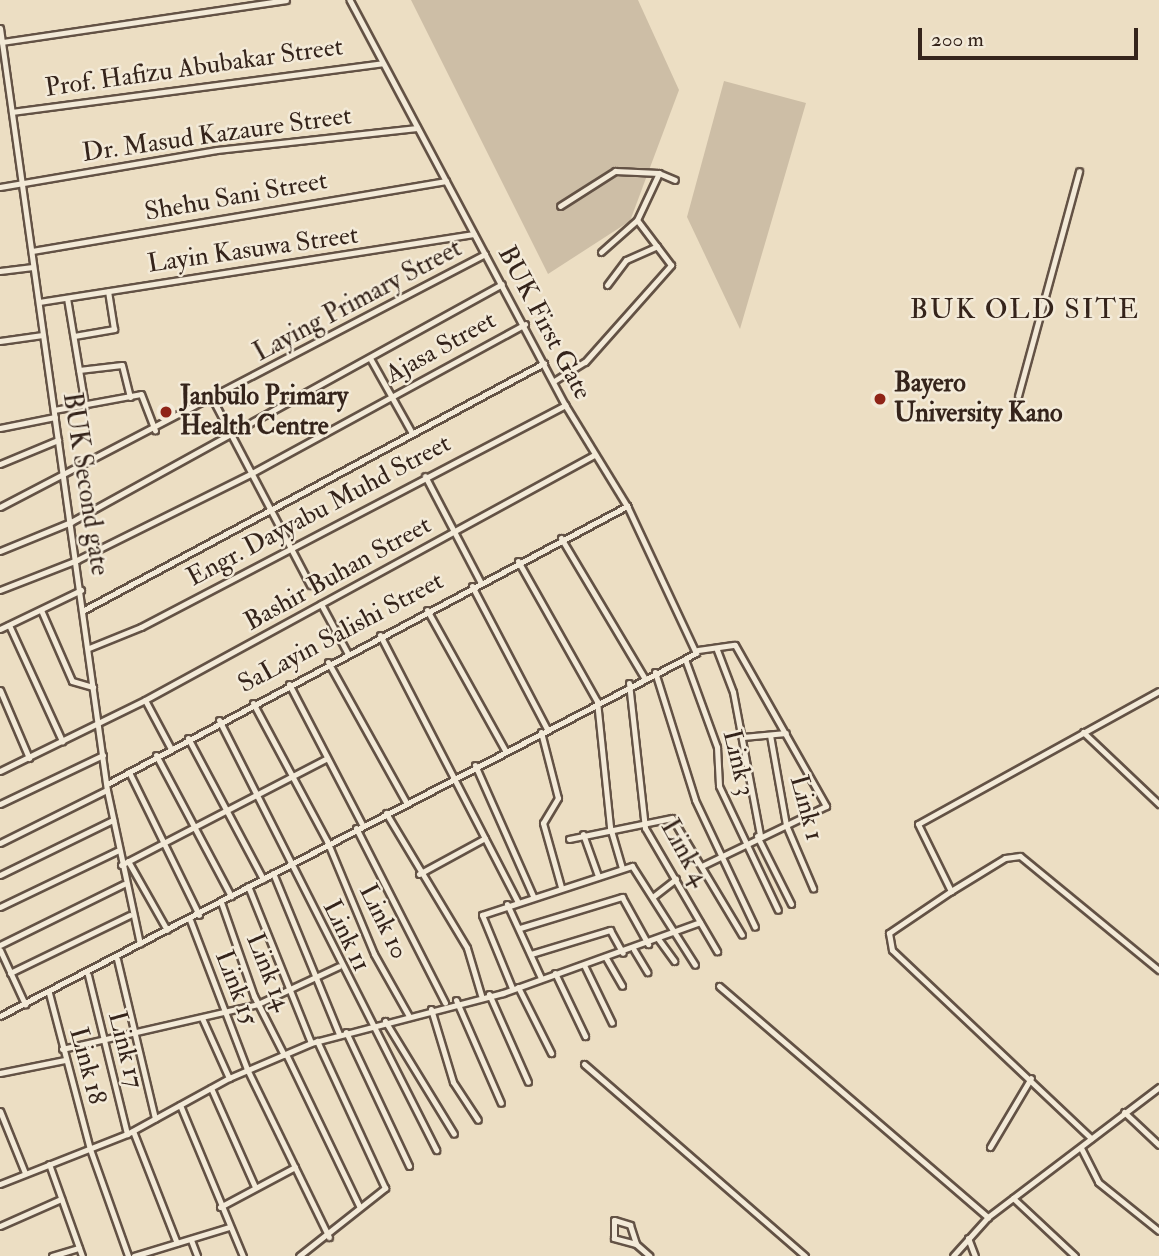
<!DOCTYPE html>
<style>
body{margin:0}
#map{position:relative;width:1159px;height:1256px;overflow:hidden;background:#ecdec3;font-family:"IM FELL Double Pica",serif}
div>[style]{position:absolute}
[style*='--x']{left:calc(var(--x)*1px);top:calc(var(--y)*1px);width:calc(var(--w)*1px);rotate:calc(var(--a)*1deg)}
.green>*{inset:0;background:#cdbea6}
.roads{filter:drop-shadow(2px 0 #635245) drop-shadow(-2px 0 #635245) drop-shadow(0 2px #635245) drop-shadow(0 -2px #635245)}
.street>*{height:5px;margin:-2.5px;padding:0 2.5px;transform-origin:2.5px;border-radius:2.5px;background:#f3ead8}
.dots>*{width:19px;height:19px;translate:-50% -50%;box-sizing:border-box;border:4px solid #f3ead8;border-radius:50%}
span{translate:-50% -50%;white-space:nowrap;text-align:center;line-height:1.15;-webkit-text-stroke:5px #f3ead8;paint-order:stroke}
.street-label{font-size:26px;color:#35241b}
.poi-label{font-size:26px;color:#35241b;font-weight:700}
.left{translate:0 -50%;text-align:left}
.neighbourhood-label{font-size:28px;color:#35241b;letter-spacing:2px}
.scale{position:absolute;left:918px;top:28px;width:220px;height:32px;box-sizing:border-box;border:4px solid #35241b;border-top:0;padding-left:9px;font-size:21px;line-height:24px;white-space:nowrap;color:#35241b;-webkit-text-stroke:5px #f3ead8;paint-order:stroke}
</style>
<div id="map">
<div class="green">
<div style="clip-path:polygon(411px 0,638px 0,679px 90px,630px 221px,548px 274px)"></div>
<div style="clip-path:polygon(724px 81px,806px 103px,740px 329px,687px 217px)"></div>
</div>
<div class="roads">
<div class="street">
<div style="--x:0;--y:28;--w:769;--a:82.01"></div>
<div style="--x:107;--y:790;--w:157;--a:77.9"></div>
<div style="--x:2;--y:42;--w:287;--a:-8.4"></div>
<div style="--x:12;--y:112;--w:373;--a:-7.5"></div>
<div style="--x:661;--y:174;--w:15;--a:23"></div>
<div style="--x:0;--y:187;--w:220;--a:-9.7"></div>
<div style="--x:217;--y:150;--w:201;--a:-6.3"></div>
<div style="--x:32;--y:251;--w:420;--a:-9.6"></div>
<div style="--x:601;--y:252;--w:48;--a:-41.6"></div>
<div style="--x:0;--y:271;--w:33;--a:-7"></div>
<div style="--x:607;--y:285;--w:31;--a:-53"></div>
<div style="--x:626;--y:260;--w:34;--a:-24"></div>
<div style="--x:67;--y:298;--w:109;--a:80.5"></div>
<div style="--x:39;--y:302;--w:440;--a:-8.9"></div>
<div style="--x:74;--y:336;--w:41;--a:-9.9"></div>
<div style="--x:114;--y:329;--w:38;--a:-99"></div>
<div style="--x:0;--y:341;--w:43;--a:-7.9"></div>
<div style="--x:371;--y:360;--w:84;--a:60.7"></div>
<div style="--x:79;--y:370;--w:43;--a:-6.6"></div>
<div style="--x:122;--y:365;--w:33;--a:76"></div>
<div style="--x:554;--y:381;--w:36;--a:-32"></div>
<div style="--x:585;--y:362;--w:130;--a:-48.4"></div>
<div style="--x:671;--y:265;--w:56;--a:-127.1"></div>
<div style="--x:637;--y:220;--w:52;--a:-64.9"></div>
<div style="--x:659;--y:173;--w:44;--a:-177.4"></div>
<div style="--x:615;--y:171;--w:65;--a:147.5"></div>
<div style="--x:1018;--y:396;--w:233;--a:-74.8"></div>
<div style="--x:213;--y:400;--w:209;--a:62.3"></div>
<div style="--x:54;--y:410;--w:88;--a:-10.4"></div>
<div style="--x:141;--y:394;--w:39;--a:69"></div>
<div style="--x:0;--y:428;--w:56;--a:-11.3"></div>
<div style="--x:0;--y:464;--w:63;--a:-22.5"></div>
<div style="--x:425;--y:476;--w:119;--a:62.4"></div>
<div style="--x:0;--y:507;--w:547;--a:-27.55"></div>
<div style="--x:561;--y:538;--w:162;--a:59.2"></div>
<div style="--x:0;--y:551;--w:77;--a:-22.2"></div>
<div style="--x:71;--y:522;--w:492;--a:-28.9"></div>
<div style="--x:518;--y:561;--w:161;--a:60.6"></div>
<div style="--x:597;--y:701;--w:127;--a:84.1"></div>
<div style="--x:610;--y:827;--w:43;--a:73.7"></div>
<div style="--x:472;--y:586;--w:161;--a:62.3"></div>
<div style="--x:0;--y:590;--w:83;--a:-21.3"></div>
<div style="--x:77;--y:560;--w:195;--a:-26.4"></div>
<div style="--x:252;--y:473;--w:311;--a:-28.6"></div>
<div style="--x:321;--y:604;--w:55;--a:61.6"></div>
<div style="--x:41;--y:610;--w:77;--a:66.4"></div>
<div style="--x:72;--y:681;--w:22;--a:16"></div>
<div style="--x:84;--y:610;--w:522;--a:-28.23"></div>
<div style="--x:427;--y:610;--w:160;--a:60.9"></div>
<div style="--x:9;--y:625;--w:128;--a:65.4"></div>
<div style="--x:0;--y:629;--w:90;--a:-25.7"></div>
<div style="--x:380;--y:635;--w:299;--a:62.7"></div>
<div style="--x:89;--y:648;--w:56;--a:-22"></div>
<div style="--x:141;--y:627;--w:479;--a:-27.6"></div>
<div style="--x:698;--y:650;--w:37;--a:-8"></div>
<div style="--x:735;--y:645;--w:185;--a:60.5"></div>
<div style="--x:826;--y:806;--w:138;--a:154.2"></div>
<div style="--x:717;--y:650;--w:45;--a:69.1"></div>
<div style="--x:733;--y:692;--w:146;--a:79.3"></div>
<div style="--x:685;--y:659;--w:94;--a:70"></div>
<div style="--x:717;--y:747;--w:39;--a:87"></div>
<div style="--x:719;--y:786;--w:137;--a:64.6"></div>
<div style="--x:328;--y:662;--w:160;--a:60.9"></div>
<div style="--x:655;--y:672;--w:134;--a:72.6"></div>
<div style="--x:695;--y:800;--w:140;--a:64.7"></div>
<div style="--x:629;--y:683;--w:146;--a:83.7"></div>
<div style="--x:645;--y:828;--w:143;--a:59.7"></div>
<div style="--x:289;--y:684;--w:158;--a:62.5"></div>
<div style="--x:0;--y:690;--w:74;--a:66.9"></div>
<div style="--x:1159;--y:691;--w:275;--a:151.1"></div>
<div style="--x:918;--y:824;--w:75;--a:63.8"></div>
<div style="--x:951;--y:891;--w:63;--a:-31.4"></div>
<div style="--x:1005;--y:858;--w:15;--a:-8"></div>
<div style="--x:1020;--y:856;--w:180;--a:39.4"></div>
<div style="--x:145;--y:700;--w:53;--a:62"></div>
<div style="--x:253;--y:703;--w:157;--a:61.8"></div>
<div style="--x:327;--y:841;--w:122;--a:67.4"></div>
<div style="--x:374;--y:954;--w:71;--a:60.6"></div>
<div style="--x:219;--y:720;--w:482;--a:63.2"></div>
<div style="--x:541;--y:732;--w:68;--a:75.6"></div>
<div style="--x:558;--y:798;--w:29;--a:121"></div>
<div style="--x:543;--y:823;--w:66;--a:74.3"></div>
<div style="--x:1083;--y:732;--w:105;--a:43.5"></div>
<div style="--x:770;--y:735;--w:91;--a:79.9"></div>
<div style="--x:786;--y:825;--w:69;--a:66.8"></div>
<div style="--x:743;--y:737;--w:43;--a:-5.3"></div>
<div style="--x:188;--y:738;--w:160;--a:62"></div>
<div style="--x:156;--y:755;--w:160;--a:62"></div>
<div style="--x:475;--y:765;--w:143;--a:66.1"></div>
<div style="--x:0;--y:771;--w:161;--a:-26.1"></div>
<div style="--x:145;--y:700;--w:511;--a:-28.62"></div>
<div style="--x:129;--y:772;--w:159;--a:63.9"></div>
<div style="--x:107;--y:784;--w:590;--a:-28.13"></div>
<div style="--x:0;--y:804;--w:114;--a:-25.4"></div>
<div style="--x:386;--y:813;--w:157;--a:59"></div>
<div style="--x:467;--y:948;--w:49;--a:73.4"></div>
<div style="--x:356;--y:828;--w:196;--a:63"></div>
<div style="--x:583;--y:834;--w:45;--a:70.3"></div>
<div style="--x:757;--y:836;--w:76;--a:63.4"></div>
<div style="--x:569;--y:839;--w:105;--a:-11.5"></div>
<div style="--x:672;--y:818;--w:136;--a:59.1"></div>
<div style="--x:0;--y:843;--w:119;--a:-26.4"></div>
<div style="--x:128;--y:861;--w:79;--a:60.5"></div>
<div style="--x:121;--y:865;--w:232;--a:-27.4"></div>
<div style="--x:273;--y:873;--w:174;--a:67.7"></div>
<div style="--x:419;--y:874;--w:75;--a:-28.6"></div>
<div style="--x:0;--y:875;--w:126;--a:-26"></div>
<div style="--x:248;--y:886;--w:169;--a:68.1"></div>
<div style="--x:951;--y:891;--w:75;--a:145.9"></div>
<div style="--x:889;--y:933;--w:17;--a:80"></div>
<div style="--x:892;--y:950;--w:274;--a:43.4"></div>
<div style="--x:654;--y:896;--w:28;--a:-38"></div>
<div style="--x:221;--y:902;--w:100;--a:70.7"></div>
<div style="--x:254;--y:996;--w:66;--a:63"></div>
<div style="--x:507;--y:904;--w:81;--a:65.3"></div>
<div style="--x:0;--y:907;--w:130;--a:-25.6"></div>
<div style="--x:190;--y:920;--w:160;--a:69.1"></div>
<div style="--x:247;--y:1069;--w:187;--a:64"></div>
<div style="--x:520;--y:928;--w:107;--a:-16.9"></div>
<div style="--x:622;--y:897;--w:54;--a:61"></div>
<div style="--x:659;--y:940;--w:26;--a:54"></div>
<div style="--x:0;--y:945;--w:138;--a:-26.2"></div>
<div style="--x:0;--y:950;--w:60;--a:65.2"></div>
<div style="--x:634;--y:950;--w:26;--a:59"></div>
<div style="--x:531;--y:954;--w:83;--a:-16.9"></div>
<div style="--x:610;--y:930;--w:26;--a:61"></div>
<div style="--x:606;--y:958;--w:32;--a:60"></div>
<div style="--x:117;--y:959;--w:164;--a:76.6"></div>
<div style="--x:584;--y:965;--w:64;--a:64.2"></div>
<div style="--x:10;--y:973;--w:133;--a:-25.8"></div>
<div style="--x:555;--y:973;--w:70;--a:64.5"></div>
<div style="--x:88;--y:975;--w:164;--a:76.2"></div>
<div style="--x:719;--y:986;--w:355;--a:40.7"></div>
<div style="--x:518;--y:987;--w:74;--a:63.4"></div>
<div style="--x:512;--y:988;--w:79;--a:-112.3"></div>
<div style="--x:482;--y:915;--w:158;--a:-18.1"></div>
<div style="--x:632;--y:866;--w:117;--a:57.5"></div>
<div style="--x:49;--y:993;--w:161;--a:75.3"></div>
<div style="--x:90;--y:1149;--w:114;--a:70.4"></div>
<div style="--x:489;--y:994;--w:96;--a:66.1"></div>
<div style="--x:456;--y:1000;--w:112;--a:66.4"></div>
<div style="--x:431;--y:1009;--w:76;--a:73.2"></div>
<div style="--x:453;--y:1082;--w:45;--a:56.7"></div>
<div style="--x:0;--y:1016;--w:785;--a:-27.54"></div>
<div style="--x:696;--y:653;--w:162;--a:-115.1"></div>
<div style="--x:627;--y:506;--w:119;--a:-121.5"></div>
<div style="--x:565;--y:405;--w:459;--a:-118"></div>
<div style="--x:202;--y:1018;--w:66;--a:65.8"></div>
<div style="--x:385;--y:1021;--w:132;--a:58.6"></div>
<div style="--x:346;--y:1032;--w:148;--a:64.8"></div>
<div style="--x:62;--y:1049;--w:201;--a:-12.9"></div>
<div style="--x:258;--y:1004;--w:89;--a:-25.1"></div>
<div style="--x:286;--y:1054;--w:169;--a:64.3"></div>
<div style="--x:584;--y:1064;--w:293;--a:41"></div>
<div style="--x:0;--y:1073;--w:66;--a:-11.3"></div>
<div style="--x:211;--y:1088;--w:108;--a:66"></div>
<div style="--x:180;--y:1105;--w:164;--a:67.4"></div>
<div style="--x:0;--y:1111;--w:67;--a:68"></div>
<div style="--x:1124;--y:1112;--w:48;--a:43.3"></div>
<div style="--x:133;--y:1131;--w:120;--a:68.6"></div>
<div style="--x:990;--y:1147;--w:80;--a:-59.3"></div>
<div style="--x:1081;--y:1148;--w:38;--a:63"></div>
<div style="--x:1098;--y:1182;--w:78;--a:38.8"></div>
<div style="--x:49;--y:1164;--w:98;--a:70.3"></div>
<div style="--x:0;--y:1184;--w:136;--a:-21.5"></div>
<div style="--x:127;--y:1134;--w:116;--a:-28.8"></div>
<div style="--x:229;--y:1078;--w:89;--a:-23.1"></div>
<div style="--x:311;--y:1043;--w:198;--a:-14.6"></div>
<div style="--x:503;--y:993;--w:209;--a:-19.8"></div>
<div style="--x:1013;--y:1198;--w:85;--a:43.1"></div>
<div style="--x:220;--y:1207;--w:85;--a:-28.1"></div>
<div style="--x:0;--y:1226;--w:67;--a:-23.9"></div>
<div style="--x:968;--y:1238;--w:19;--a:69"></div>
<div style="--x:191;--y:1240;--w:17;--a:69"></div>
<div style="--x:636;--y:1244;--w:23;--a:-165"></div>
<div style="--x:614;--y:1238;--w:18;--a:-90"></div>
<div style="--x:614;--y:1220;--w:17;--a:17"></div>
<div style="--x:630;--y:1225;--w:20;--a:72"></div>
<div style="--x:636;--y:1244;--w:18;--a:41"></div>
<div style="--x:52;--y:1256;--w:28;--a:-17"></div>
<div style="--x:134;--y:1256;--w:99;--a:-17"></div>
<div style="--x:299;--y:1256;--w:110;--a:-38.3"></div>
<div style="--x:385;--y:1188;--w:162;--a:-114.8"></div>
<div style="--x:953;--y:1256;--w:52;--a:-48.1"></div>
<div style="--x:988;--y:1217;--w:215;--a:-37.2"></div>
</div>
</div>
<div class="dots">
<div style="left:880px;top:399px;background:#8f2418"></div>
<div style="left:166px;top:412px;background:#8f2418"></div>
</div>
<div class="street-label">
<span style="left:194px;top:68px;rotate:-8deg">Prof. Hafizu Abubakar Street</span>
<span style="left:217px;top:135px;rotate:-8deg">Dr. Masud Kazaure Street</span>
<span style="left:236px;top:197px;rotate:-10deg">Shehu Sani Street</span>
<span style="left:253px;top:250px;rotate:-8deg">Layin Kasuwa Street</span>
<span style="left:358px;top:301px;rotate:-28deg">Laying Primary Street</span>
<span style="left:544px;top:323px;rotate:62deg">BUK First Gate</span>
<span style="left:441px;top:348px;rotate:-29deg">Ajasa Street</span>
<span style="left:85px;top:484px;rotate:81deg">BUK Second gate</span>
<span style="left:319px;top:511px;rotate:-28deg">Engr. Dayyabu Muhd Street</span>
<span style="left:338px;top:574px;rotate:-29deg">Bashir Buhan Street</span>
<span style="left:341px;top:633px;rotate:-28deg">SaLayin Salishi Street</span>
<span style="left:738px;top:763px;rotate:77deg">Link 3</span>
<span style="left:806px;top:808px;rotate:75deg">Link 1</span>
<span style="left:684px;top:853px;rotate:61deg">Link 4</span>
<span style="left:383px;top:922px;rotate:64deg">Link 10</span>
<span style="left:346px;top:936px;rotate:64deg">Link 11</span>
<span style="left:268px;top:972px;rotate:68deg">Link 14</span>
<span style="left:236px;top:988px;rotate:69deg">Link 15</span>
<span style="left:125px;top:1050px;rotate:76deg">Link 17</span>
<span style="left:87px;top:1066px;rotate:75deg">Link 18</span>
</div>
<div class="poi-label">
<span class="left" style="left:894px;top:399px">Bayero<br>University Kano</span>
<span class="left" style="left:180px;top:412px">Janbulo Primary<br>Health Centre</span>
</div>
<div class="neighbourhood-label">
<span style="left:1025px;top:310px">BUK OLD SITE</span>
</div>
<div class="scale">200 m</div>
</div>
